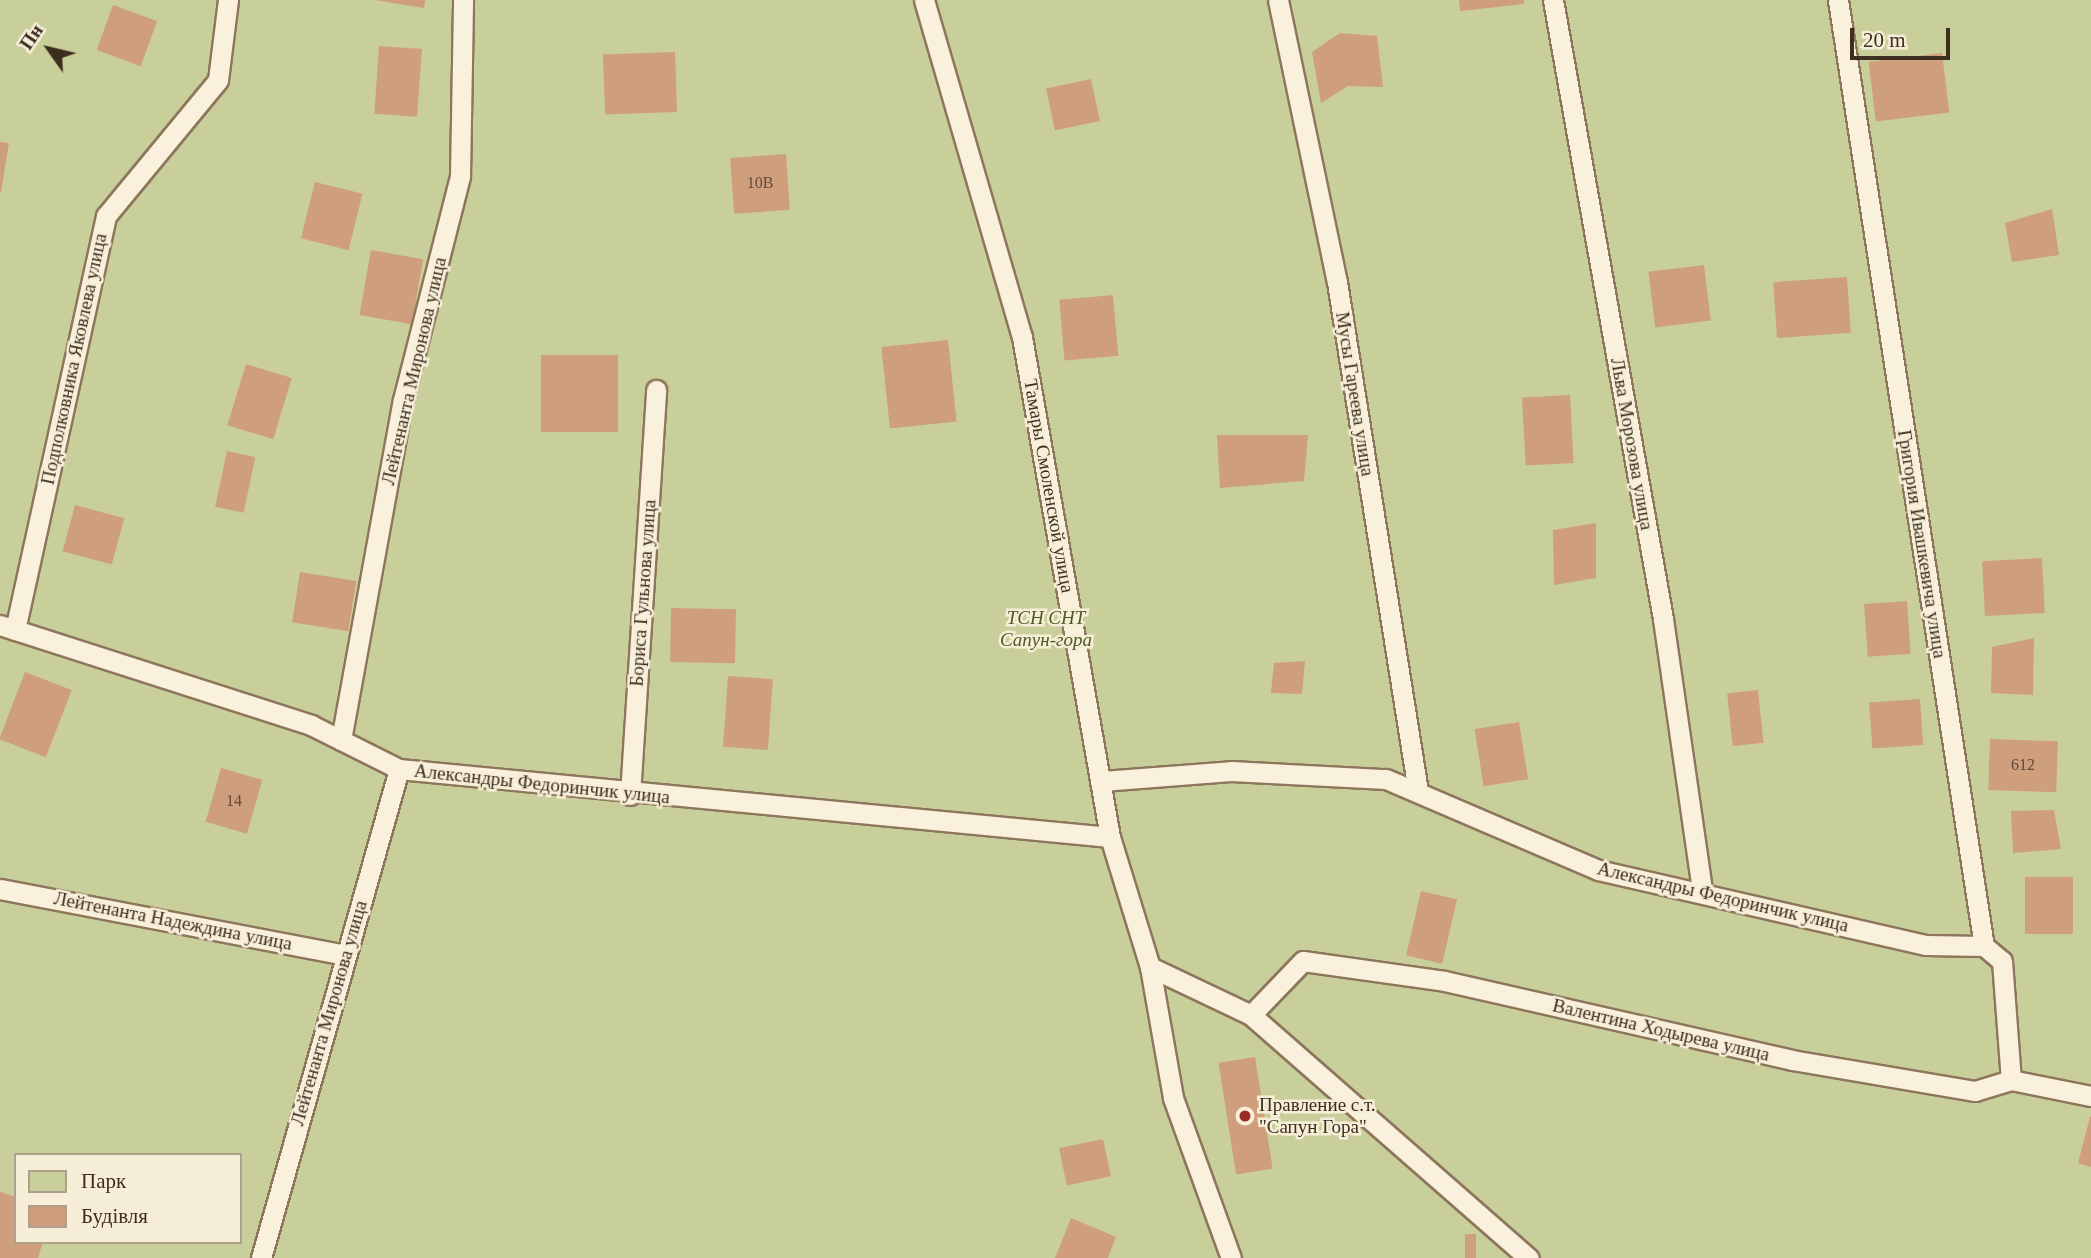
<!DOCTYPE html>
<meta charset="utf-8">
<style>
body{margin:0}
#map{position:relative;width:2091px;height:1258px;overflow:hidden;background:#f0e4c8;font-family:Georgia,serif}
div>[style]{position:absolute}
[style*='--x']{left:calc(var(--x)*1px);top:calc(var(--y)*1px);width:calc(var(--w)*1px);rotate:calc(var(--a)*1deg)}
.green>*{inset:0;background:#c9cf9b}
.building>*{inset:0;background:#cf9f7d;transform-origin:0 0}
.roads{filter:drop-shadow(2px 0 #8d765c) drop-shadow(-2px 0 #8d765c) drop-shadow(0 2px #8d765c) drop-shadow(0 -2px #8d765c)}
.service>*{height:19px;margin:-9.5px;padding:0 9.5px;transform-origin:9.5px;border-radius:9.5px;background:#faf1dc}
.dots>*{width:19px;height:19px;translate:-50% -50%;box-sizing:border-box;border:4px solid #f7eed8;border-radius:50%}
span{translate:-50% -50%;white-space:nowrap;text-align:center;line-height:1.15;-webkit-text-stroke:5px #f7eed8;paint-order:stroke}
.number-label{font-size:16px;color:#624a37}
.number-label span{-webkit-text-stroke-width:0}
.street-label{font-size:19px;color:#3d2e20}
.park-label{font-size:19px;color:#4d5a26;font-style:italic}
.poi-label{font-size:19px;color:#3d2e20}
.left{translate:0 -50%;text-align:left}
.legend{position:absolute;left:14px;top:1153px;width:228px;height:91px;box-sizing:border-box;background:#f7eed8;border:2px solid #ada18e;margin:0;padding:9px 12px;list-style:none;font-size:21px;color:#3d2e20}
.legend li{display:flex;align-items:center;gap:14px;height:35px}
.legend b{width:35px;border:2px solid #ada18e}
.north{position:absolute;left:14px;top:14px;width:70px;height:70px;-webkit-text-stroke:5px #f7eed8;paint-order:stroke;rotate:304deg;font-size:19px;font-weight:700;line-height:28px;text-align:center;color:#3d2e20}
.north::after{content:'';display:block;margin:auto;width:24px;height:32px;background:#3d2e20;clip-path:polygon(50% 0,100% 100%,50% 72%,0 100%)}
.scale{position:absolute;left:1850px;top:28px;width:100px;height:32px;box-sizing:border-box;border:4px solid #3d2e20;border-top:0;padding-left:9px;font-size:21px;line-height:24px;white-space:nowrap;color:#3d2e20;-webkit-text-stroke:5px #f7eed8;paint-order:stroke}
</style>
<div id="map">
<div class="green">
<div style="clip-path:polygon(evenodd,0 0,2091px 0,2091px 1258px,0 1258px,0 0,16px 1155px,240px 1155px,240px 1242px,16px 1242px,16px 1155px)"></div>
</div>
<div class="building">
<div style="clip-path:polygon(375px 0,425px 0,424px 8px)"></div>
<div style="clip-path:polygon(1459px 0,1524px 0,1524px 4px,1460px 11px)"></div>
<div style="left:113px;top:5px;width:47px;height:48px;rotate:20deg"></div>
<div style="clip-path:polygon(1340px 33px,1377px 36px,1383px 87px,1348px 86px,1321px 103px,1312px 52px)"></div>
<div style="left:379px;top:46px;width:43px;height:68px;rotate:4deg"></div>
<div style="left:675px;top:52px;width:60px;height:72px;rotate:88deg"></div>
<div style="left:1942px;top:53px;width:60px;height:74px;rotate:83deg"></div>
<div style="left:1091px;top:79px;width:43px;height:46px;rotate:78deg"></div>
<div style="clip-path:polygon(0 142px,9px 143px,1px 192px,0 192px)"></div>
<div style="left:786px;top:154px;width:56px;height:56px;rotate:86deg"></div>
<div style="left:315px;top:182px;width:49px;height:58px;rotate:14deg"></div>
<div style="clip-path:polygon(2052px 209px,2059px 255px,2012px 262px,2005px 223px)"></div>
<div style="left:371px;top:250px;width:53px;height:66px;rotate:10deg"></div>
<div style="left:1704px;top:265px;width:56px;height:56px;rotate:83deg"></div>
<div style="left:1847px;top:277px;width:56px;height:74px;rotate:86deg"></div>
<div style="left:1113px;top:295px;width:61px;height:54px;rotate:85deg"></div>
<div style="left:948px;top:340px;width:82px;height:67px;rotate:84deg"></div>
<div style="left:541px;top:355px;width:77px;height:77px"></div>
<div style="left:246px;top:364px;width:48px;height:64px;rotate:17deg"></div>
<div style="left:1570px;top:395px;width:68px;height:48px;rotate:87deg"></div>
<div style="clip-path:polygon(1217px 435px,1308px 435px,1304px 481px,1220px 488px)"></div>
<div style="left:227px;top:451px;width:29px;height:57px;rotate:12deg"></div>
<div style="left:75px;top:505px;width:51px;height:48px;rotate:15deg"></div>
<div style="clip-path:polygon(1596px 523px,1596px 578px,1554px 585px,1553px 530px)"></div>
<div style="left:2042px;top:558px;width:55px;height:60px;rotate:87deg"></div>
<div style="left:300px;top:572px;width:57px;height:51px;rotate:9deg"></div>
<div style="left:1907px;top:601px;width:53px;height:43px;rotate:86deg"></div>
<div style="left:671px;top:608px;width:65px;height:54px;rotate:1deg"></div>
<div style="clip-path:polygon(2034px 638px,2033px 695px,1991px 693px,1992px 647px)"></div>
<div style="clip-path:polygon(1305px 661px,1302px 694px,1271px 693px,1274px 663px)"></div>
<div style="left:25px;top:672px;width:50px;height:72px;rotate:21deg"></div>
<div style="left:728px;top:676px;width:45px;height:71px;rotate:4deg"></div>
<div style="left:1758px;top:690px;width:53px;height:31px;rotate:84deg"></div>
<div style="left:1920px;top:699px;width:46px;height:51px;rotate:86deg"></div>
<div style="left:1519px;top:722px;width:58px;height:45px;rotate:81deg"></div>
<div style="left:1990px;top:739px;width:68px;height:51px;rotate:2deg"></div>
<div style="left:221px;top:768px;width:43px;height:56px;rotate:16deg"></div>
<div style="clip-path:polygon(2054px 810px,2061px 849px,2013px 853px,2011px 811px)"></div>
<div style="left:2025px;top:877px;width:48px;height:57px"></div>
<div style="left:1421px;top:891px;width:37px;height:66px;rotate:13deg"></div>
<div style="left:1255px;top:1057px;width:113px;height:37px;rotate:81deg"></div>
<div style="clip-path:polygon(2090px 1117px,2091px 1117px,2091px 1167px,2078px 1163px)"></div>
<div style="left:1103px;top:1139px;width:38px;height:45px;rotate:78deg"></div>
<div style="clip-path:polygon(0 1192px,16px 1197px,16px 1242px,43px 1242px,38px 1258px,0 1258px)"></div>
<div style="clip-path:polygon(1071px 1218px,1116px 1237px,1108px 1258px,1055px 1258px)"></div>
<div style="left:1465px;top:1234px;width:11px;height:24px"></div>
</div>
<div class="roads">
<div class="service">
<div style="--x:924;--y:0;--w:351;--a:73.8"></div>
<div style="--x:1022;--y:337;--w:508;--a:80.02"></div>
<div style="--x:1110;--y:837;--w:136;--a:72.9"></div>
<div style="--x:1150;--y:967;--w:133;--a:80"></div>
<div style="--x:1173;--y:1098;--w:170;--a:70.1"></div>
<div style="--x:1278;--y:0;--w:288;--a:78.2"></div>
<div style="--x:1337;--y:282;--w:515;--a:80.96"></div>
<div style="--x:1553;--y:0;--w:629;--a:79.92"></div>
<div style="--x:1663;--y:619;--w:274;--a:81.8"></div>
<div style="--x:1838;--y:0;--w:957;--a:81.23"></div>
<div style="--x:1984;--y:946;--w:23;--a:40"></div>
<div style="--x:2002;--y:961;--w:119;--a:85.7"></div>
<div style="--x:0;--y:625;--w:327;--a:17.8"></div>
<div style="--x:311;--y:725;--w:98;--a:26.6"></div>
<div style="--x:399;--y:769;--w:714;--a:5.46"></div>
<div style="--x:15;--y:630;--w:424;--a:-77.6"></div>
<div style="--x:106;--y:216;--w:176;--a:-50.5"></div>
<div style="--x:218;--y:80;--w:81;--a:-82.9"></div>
<div style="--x:341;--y:740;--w:346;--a:-79.7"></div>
<div style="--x:403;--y:400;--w:231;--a:-75.7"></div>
<div style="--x:460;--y:176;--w:176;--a:-89"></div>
<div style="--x:1102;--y:781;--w:129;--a:-4.4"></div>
<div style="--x:1231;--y:771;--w:155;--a:3"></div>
<div style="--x:1386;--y:779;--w:231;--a:23.2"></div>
<div style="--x:1598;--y:870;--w:336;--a:12.9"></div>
<div style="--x:1926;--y:945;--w:58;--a:1"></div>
<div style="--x:630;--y:795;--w:406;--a:-86.3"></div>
<div style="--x:0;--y:889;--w:351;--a:10.8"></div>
<div style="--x:1150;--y:967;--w:112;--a:25.4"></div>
<div style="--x:1251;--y:1015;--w:369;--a:41.2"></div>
<div style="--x:1251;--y:1015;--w:75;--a:-46.1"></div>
<div style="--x:1303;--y:961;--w:143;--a:8"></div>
<div style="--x:1445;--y:981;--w:356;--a:12.8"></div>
<div style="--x:1792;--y:1060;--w:186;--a:9.6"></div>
<div style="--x:1975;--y:1091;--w:38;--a:-17"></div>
<div style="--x:2011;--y:1080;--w:82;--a:11.3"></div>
<div style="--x:261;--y:1258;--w:508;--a:-74.24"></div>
</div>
</div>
<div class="dots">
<div style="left:1245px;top:1116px;background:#9e2a2b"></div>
</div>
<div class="number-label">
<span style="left:760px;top:183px">10В</span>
<span style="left:2023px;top:765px">612</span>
<span style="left:234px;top:801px">14</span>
</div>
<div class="street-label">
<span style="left:74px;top:359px;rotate:-78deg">Подполковника Яковлева улица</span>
<span style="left:414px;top:371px;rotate:-77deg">Лейтенанта Миронова улица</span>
<span style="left:1355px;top:394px;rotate:81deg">Мусы Гареева улица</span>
<span style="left:1632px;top:444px;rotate:80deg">Льва Морозова улица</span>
<span style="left:1049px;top:486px;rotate:80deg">Тамары Смоленской улица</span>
<span style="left:1922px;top:544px;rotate:81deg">Григория Ивашкевича улица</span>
<span style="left:643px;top:593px;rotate:-86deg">Бориса Гульнова улица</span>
<span style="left:542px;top:784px;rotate:6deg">Александры Федоринчик улица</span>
<span style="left:1723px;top:897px;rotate:13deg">Александры Федоринчик улица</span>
<span style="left:173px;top:921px;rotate:11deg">Лейтенанта Надеждина улица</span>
<span style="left:329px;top:1013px;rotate:-74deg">Лейтенанта Миронова улица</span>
<span style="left:1661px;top:1030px;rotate:13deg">Валентина Ходырева улица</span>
</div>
<div class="park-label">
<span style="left:1046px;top:629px">ТСН СНТ<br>Сапун-гора</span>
</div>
<div class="poi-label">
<span class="left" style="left:1259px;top:1116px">Правление с.т.<br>"Сапун Гора"</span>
</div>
<ul class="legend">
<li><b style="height:19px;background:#c9cf9b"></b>Парк</li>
<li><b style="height:19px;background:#cf9f7d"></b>Будівля</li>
</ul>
<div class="north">Пн</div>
<div class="scale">20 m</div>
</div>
